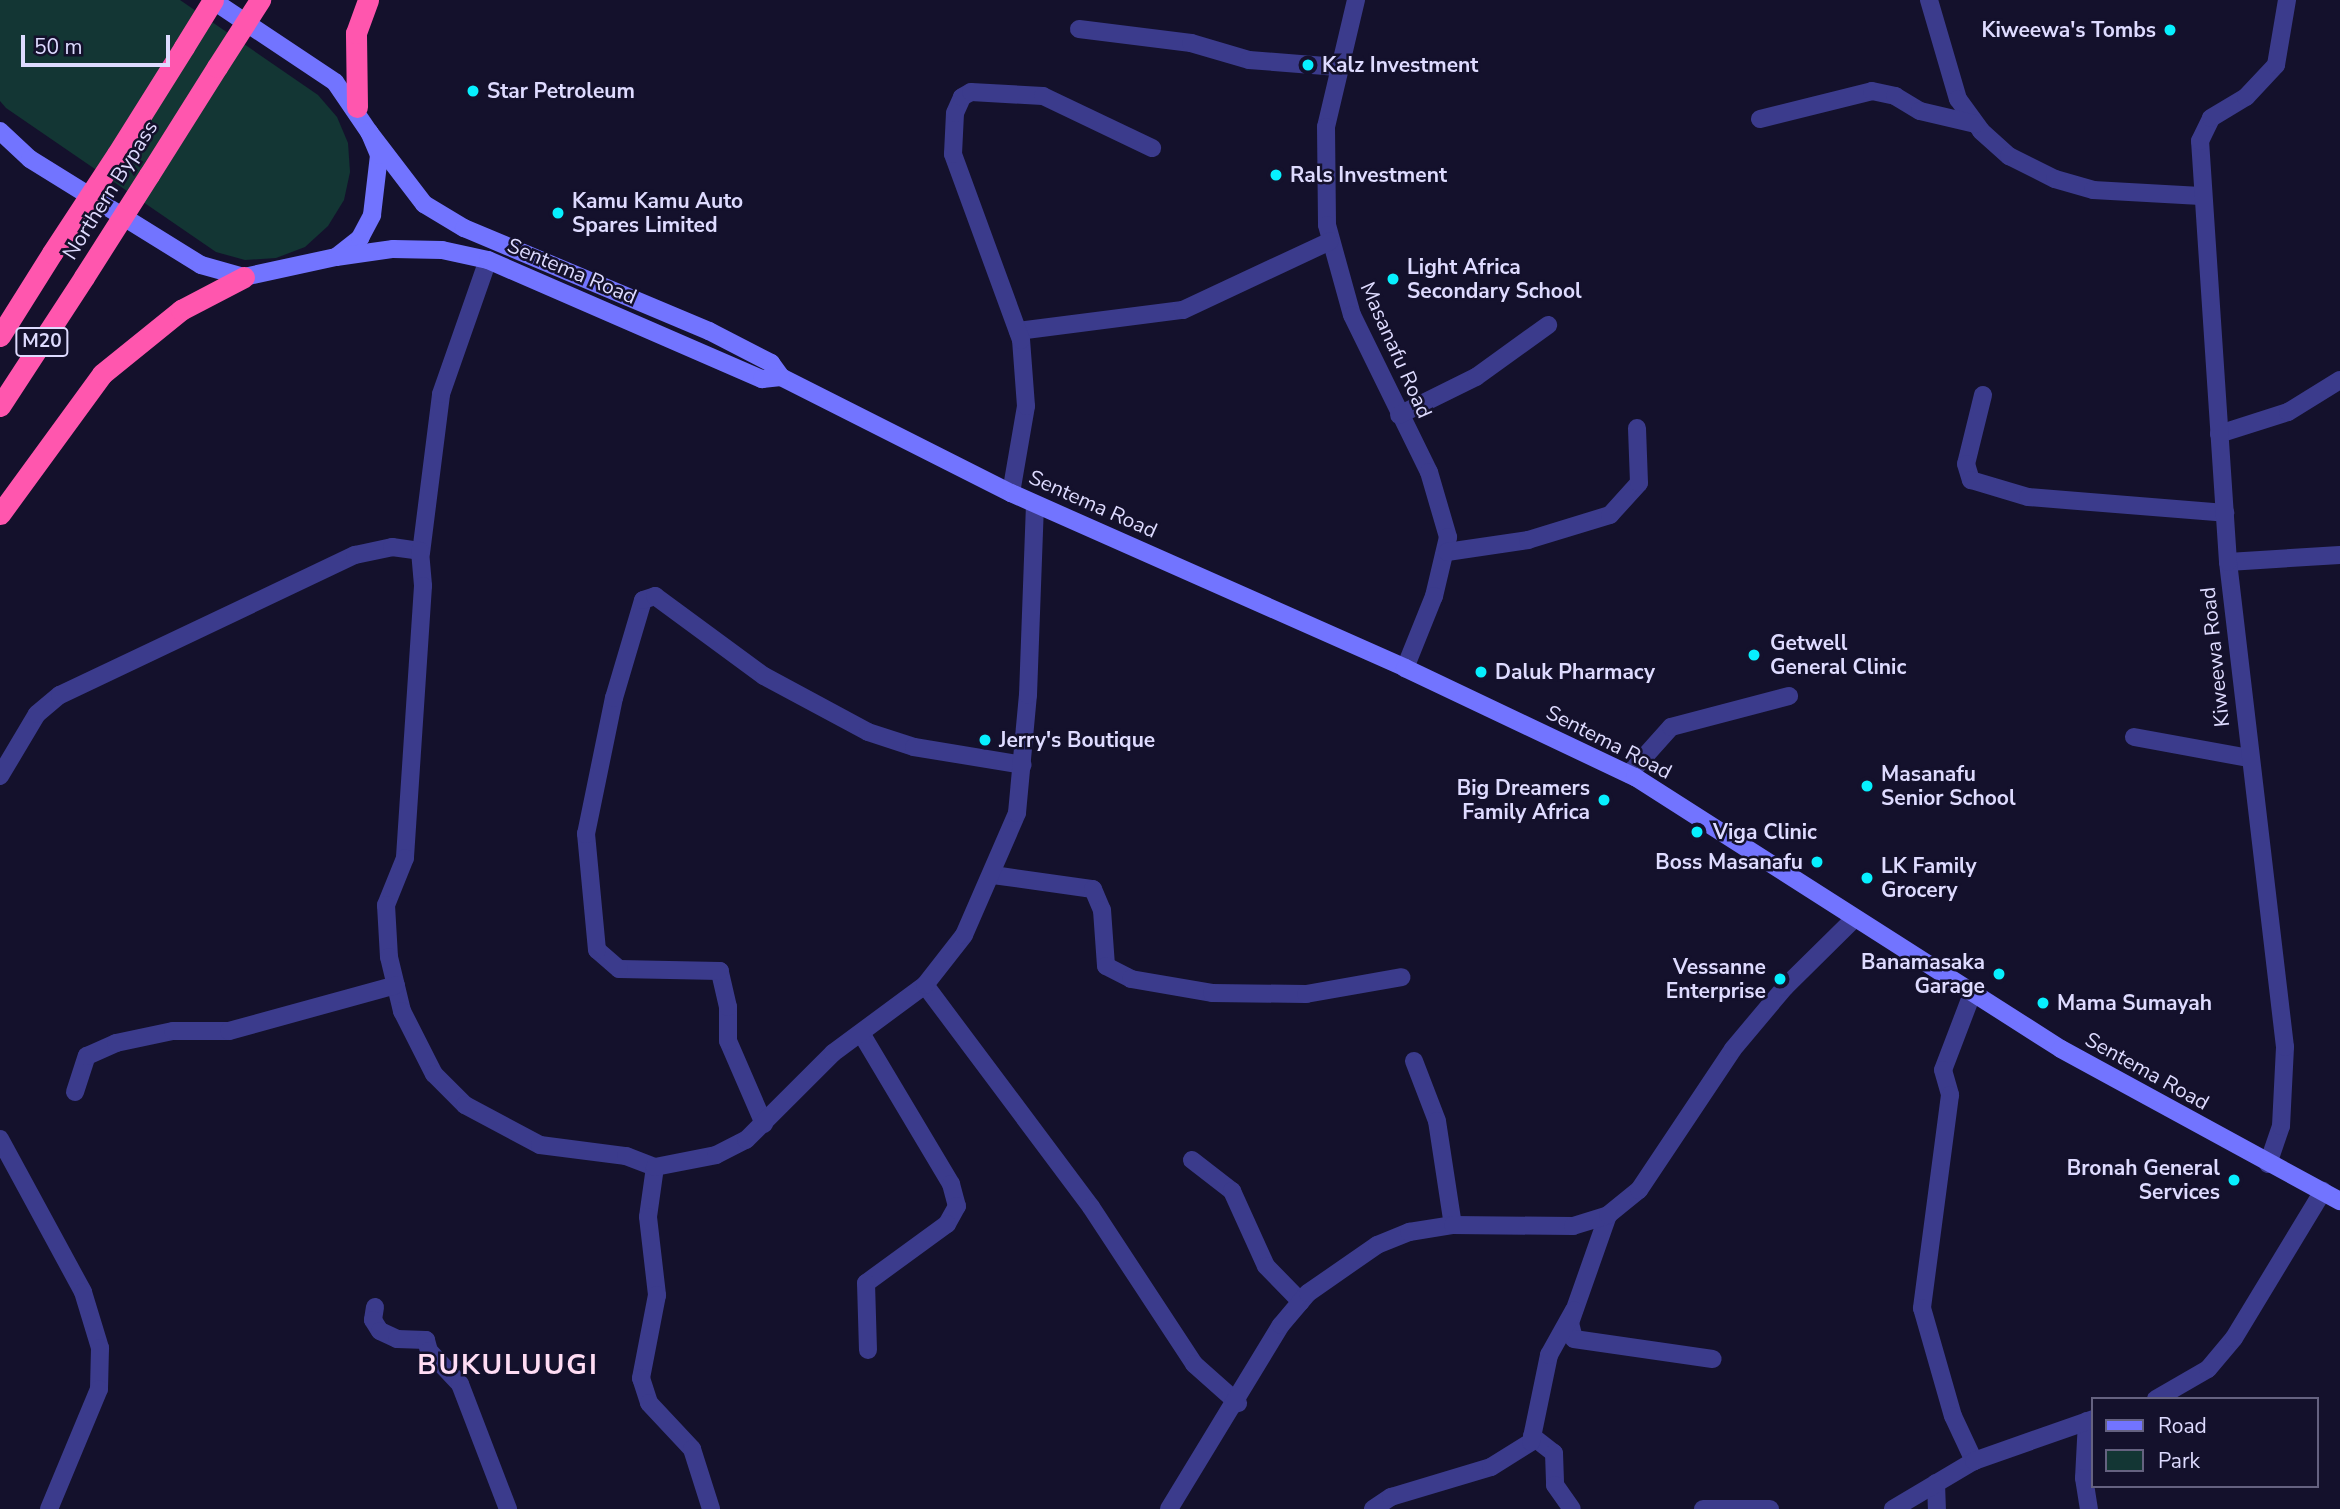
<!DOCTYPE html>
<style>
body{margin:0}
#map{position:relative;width:2340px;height:1509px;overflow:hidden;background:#14112c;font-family:"Nunito Sans",sans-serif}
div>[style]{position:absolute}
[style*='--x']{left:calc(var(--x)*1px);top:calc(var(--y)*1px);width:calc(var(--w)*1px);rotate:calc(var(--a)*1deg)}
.green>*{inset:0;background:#133634}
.street>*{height:18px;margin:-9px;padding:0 9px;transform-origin:9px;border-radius:9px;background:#3b3b8c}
.secondary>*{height:18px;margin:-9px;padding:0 9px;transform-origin:9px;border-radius:9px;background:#7274ff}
.highway>*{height:21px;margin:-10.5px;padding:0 10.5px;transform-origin:10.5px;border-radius:10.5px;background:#ff56ae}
.highway-bridge>*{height:21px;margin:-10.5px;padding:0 10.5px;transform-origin:10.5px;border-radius:10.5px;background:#ff56ae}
.dots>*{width:19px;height:19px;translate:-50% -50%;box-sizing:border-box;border:4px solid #14112c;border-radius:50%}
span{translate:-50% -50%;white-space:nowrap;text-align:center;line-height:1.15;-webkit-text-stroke:5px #14112c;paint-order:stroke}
.shield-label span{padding:2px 5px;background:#14112c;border:2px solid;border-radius:5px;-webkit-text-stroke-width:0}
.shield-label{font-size:19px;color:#dedbff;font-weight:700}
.poi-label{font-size:21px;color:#dedbff;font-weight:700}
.right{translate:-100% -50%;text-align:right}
.left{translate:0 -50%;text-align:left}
.street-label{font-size:21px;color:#dedbff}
.district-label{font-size:28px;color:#ffddf4;font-weight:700;letter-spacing:2px}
.legend{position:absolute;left:2091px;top:1397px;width:228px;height:91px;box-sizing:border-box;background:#14112c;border:2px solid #656280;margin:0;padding:9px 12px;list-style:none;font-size:21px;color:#dedbff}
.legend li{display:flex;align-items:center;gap:14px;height:35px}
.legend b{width:35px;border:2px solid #656280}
.scale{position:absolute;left:21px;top:35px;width:149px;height:32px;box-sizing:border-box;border:4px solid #dedbff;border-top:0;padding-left:9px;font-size:21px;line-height:24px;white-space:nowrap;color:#dedbff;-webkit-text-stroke:5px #14112c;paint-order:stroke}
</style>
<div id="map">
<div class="green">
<div style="clip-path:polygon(0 0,180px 0,318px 95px,337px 117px,348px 143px,350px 172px,344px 200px,328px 226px,305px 247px,276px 258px,245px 260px,216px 252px,6px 108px,0 101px)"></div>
</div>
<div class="street">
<div style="--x:1356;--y:0;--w:130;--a:103.3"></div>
<div style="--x:1326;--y:127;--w:98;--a:89.4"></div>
<div style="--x:1327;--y:225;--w:93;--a:74.5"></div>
<div style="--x:1352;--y:315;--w:175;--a:63.9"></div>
<div style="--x:1429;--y:472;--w:68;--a:73.7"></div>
<div style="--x:1448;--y:537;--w:61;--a:103.3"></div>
<div style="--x:1434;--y:596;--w:78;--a:111.9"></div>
<div style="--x:1929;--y:0;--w:103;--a:73.7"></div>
<div style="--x:1958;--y:99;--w:39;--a:54"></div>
<div style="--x:1981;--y:131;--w:38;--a:42"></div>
<div style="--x:2009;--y:156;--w:51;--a:26.6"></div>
<div style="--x:2055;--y:179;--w:40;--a:16"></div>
<div style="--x:2093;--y:190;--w:108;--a:3.2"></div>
<div style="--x:1079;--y:29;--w:113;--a:7.1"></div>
<div style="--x:1191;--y:43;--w:60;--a:16.3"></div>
<div style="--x:1249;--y:60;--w:89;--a:4.5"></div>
<div style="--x:1760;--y:119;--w:115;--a:-14"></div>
<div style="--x:1872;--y:91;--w:24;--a:12"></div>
<div style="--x:1895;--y:96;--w:29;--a:31"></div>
<div style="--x:1920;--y:111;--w:57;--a:13.1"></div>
<div style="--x:1018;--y:331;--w:166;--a:-7.3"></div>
<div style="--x:1183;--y:310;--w:162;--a:-25.1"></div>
<div style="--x:1983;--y:395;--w:71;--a:103.8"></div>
<div style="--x:1966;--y:464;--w:17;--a:73"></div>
<div style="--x:1971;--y:480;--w:59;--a:16.6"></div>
<div style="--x:2028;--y:497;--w:198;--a:4.6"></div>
<div style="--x:1399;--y:415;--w:86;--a:-26.3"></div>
<div style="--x:1476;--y:377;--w:89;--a:-35.8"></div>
<div style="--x:2219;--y:434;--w:72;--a:-17.7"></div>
<div style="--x:2288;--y:412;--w:61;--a:-31.6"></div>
<div style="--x:1011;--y:493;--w:88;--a:-80.2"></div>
<div style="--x:1026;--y:406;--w:66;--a:-94.3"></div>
<div style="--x:1021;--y:340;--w:198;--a:-110.1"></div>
<div style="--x:953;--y:154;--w:41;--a:-87.2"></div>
<div style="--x:955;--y:113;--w:17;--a:-66"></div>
<div style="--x:962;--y:97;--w:10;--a:-29"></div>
<div style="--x:971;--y:92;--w:72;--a:3.2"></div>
<div style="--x:1043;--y:96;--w:121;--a:25.5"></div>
<div style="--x:1447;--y:552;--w:82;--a:-8.4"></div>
<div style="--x:1528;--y:540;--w:86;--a:-17"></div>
<div style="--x:1610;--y:515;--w:43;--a:-47.8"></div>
<div style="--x:1639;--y:483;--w:55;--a:-92.1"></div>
<div style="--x:421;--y:553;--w:160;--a:-82.8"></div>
<div style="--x:441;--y:394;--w:142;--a:-70.7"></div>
<div style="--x:2228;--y:562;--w:112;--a:-3.6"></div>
<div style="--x:2134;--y:737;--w:116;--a:10.4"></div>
<div style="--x:1629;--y:774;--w:63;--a:-48.2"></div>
<div style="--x:1671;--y:727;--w:122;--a:-14.7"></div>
<div style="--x:0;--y:776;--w:72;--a:-59.2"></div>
<div style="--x:37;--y:714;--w:30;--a:-40"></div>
<div style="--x:60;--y:695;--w:327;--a:-25.4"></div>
<div style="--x:355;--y:555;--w:38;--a:-12"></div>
<div style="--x:392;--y:547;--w:28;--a:8"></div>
<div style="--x:420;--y:551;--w:35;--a:85"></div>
<div style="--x:423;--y:586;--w:273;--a:93.8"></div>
<div style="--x:405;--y:858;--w:51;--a:112"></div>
<div style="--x:386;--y:905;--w:52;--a:86.7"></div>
<div style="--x:389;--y:957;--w:56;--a:76.5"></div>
<div style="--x:402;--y:1011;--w:71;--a:63.1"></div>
<div style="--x:434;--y:1074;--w:44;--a:45"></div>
<div style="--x:465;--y:1105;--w:85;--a:28.1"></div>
<div style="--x:540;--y:1145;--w:87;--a:7.3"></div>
<div style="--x:626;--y:1156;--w:31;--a:21"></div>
<div style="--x:655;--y:1167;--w:50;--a:98"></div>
<div style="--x:648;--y:1217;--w:79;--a:83.4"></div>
<div style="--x:657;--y:1295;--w:85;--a:100.9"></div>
<div style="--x:641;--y:1378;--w:26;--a:72"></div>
<div style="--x:649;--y:1403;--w:63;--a:46.9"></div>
<div style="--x:692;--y:1449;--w:63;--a:72.4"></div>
<div style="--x:993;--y:875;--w:101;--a:8"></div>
<div style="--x:1093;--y:889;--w:23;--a:67"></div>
<div style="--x:1102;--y:910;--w:56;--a:85.9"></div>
<div style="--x:1106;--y:966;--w:28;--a:27"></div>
<div style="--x:1131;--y:979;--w:82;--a:9.8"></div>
<div style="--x:1212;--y:993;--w:94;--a:0.6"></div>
<div style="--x:1306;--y:994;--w:97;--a:-10"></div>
<div style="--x:925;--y:985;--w:277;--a:53.2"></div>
<div style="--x:1091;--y:1207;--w:188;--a:56.7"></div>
<div style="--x:1194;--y:1364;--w:59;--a:41.6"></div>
<div style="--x:1972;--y:994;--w:81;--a:110.9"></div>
<div style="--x:1943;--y:1070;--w:26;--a:74"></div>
<div style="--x:1950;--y:1095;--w:215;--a:97.5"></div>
<div style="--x:1922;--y:1308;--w:112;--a:74"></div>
<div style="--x:1953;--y:1416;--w:50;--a:65"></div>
<div style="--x:861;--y:1033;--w:176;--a:59.2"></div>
<div style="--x:951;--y:1184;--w:23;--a:75"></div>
<div style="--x:957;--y:1206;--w:21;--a:119"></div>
<div style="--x:947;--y:1224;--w:100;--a:143.9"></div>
<div style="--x:866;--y:1283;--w:67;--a:88.3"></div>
<div style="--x:1414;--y:1061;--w:64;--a:69"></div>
<div style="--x:1437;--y:1121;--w:105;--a:81.3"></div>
<div style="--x:75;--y:1092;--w:38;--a:-72"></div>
<div style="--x:87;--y:1056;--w:32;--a:-24"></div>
<div style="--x:116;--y:1043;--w:58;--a:-11.9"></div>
<div style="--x:173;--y:1031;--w:56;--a:0"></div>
<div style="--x:229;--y:1031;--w:173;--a:-15.4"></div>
<div style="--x:764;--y:1124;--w:90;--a:-113.4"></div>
<div style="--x:728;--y:1041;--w:34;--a:-90"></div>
<div style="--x:728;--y:1007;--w:37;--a:-103"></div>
<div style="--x:720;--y:971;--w:101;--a:-178.9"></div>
<div style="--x:619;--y:969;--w:29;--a:-139"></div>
<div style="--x:597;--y:950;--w:117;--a:-95.4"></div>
<div style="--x:586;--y:834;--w:139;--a:-78.4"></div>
<div style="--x:614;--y:698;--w:102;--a:-73.5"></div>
<div style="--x:643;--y:600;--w:13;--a:-18"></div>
<div style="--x:655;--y:596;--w:135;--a:36.3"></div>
<div style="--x:764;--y:676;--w:118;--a:28.3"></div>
<div style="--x:868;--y:732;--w:48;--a:18.1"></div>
<div style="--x:914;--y:747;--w:110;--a:9.4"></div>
<div style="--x:0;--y:1139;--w:174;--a:61.5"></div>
<div style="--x:83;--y:1292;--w:59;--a:73.1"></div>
<div style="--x:100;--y:1348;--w:41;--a:91.4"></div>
<div style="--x:99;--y:1389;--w:130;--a:112.6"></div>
<div style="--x:1192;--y:1160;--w:51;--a:37.8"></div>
<div style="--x:1232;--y:1191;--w:82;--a:65.6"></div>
<div style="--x:1266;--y:1266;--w:50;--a:45.8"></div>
<div style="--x:2268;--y:1164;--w:40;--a:-71.1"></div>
<div style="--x:2281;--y:1126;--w:79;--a:-87.1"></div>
<div style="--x:2285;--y:1047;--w:488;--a:-96.7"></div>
<div style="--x:2228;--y:562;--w:422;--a:-93.8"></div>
<div style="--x:2200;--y:141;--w:25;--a:-64"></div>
<div style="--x:2211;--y:118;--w:41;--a:-31"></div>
<div style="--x:2246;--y:97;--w:44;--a:-46.8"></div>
<div style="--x:2276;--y:65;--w:66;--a:-80.4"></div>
<div style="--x:655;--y:1167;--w:62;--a:-11.1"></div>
<div style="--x:716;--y:1155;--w:34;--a:-27"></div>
<div style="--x:746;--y:1140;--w:123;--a:-45"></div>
<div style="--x:833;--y:1053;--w:114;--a:-36.5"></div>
<div style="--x:925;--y:985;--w:63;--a:-52"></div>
<div style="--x:964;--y:935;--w:133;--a:-66.5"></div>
<div style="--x:1017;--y:813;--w:119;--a:-84.7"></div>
<div style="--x:1028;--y:695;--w:190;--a:-87.9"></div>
<div style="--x:1608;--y:1215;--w:114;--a:109.4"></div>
<div style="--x:1570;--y:1323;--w:16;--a:76"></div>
<div style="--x:1574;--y:1339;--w:140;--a:8.2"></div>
<div style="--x:375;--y:1307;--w:13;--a:99"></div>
<div style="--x:373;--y:1320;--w:13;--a:58"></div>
<div style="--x:380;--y:1331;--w:19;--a:25"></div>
<div style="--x:397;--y:1339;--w:29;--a:2"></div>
<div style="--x:426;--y:1340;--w:11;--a:75"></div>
<div style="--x:429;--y:1351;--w:45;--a:46.8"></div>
<div style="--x:460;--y:1384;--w:134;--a:69"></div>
<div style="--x:2156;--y:1399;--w:60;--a:-30"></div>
<div style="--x:2208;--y:1369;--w:40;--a:-50"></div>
<div style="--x:2234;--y:1338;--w:172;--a:-58.8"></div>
<div style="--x:2087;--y:1421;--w:57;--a:93"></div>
<div style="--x:2084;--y:1478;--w:31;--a:81"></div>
<div style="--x:1532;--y:1436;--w:28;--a:38"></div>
<div style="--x:1554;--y:1453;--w:32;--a:88"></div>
<div style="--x:1555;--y:1485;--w:29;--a:55"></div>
<div style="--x:1936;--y:1483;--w:26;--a:88"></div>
<div style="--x:1169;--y:1509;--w:215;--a:-58.7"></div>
<div style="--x:1281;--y:1325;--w:42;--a:-49.8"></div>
<div style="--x:1308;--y:1293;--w:84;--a:-34.8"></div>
<div style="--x:1377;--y:1245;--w:35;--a:-22"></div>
<div style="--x:1409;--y:1232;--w:45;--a:-9"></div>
<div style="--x:1453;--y:1225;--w:120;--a:0.5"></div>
<div style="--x:1573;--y:1226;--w:37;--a:-17"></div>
<div style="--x:1608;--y:1215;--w:40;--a:-39"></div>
<div style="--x:1639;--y:1190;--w:169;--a:-56.3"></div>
<div style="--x:1733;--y:1049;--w:81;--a:-50"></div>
<div style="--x:1785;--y:987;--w:98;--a:-44.6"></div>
<div style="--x:1373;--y:1509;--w:22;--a:-34"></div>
<div style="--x:1391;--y:1497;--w:104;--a:-16.7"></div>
<div style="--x:1491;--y:1467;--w:47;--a:-32"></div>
<div style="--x:1531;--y:1442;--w:89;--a:-78.3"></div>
<div style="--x:1549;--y:1355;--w:51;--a:-60.9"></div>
<div style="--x:1703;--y:1509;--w:67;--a:0"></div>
<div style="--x:1893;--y:1509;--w:94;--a:-30.7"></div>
<div style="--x:1974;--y:1461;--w:126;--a:-19.4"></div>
</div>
<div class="secondary">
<div style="--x:0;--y:131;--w:41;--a:43"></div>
<div style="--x:30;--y:159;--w:201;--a:31.8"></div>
<div style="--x:201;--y:265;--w:45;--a:15.6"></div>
<div style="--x:244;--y:277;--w:94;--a:-12.3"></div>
<div style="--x:336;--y:257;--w:31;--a:-38"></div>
<div style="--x:360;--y:238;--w:26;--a:-62"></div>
<div style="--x:372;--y:215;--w:60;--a:-83.3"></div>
<div style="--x:379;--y:155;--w:25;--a:-113"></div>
<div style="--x:369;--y:132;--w:60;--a:-124.2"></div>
<div style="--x:335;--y:82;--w:148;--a:-146.3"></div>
<div style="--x:369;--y:132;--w:91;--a:52.6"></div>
<div style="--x:424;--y:204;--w:47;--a:31"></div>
<div style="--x:464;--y:228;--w:266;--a:22.8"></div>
<div style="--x:709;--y:331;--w:70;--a:27.3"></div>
<div style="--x:771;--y:363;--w:17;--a:54"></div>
<div style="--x:781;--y:377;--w:258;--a:26.8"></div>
<div style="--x:1011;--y:493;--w:431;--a:23.9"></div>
<div style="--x:1405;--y:668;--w:255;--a:25.4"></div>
<div style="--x:1635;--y:777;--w:505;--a:32.56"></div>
<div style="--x:2061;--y:1049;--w:318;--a:28.6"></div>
<div style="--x:336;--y:257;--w:58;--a:-8"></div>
<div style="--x:393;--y:249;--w:49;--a:1.2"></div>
<div style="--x:442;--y:250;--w:47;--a:12.3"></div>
<div style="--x:488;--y:260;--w:299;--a:23.5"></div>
<div style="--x:762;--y:379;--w:19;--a:-6"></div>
</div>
<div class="highway">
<div style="--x:357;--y:107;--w:74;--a:-90.8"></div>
<div style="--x:356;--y:33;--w:35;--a:-70"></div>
<div style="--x:117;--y:154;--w:126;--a:-57.9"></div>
<div style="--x:149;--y:175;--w:128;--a:-57.8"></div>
<div style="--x:0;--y:336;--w:98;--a:-57.9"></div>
<div style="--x:0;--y:406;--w:154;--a:-56.9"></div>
<div style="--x:0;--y:514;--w:173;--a:-53.9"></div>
<div style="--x:102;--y:374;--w:102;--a:-39"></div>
<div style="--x:181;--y:310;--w:71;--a:-27.6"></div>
</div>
<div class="highway-bridge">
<div style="--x:184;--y:47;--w:55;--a:-58.3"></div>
<div style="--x:217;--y:67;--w:80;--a:-57.3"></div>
<div style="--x:52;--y:253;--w:118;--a:-56.7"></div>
<div style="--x:84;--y:277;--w:121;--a:-57.5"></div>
</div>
<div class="dots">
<div style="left:2170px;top:30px;background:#07f0ff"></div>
<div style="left:1308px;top:65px;background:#07f0ff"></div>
<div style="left:473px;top:91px;background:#07f0ff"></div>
<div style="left:1276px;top:175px;background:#07f0ff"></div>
<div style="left:558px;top:213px;background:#07f0ff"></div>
<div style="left:1393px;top:279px;background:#07f0ff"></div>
<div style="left:1754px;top:655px;background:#07f0ff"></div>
<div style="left:1481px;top:672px;background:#07f0ff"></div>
<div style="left:985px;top:740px;background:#07f0ff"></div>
<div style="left:1867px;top:786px;background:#07f0ff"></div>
<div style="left:1604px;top:800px;background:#07f0ff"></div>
<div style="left:1697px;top:832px;background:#07f0ff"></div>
<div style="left:1817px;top:862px;background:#07f0ff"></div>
<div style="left:1867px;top:878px;background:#07f0ff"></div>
<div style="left:1999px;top:974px;background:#07f0ff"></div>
<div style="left:1780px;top:979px;background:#07f0ff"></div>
<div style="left:2043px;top:1003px;background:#07f0ff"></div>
<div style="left:2234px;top:1180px;background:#07f0ff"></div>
</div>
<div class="shield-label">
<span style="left:42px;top:342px">M20</span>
</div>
<div class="poi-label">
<span class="right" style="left:2156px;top:30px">Kiweewa's Tombs</span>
<span class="left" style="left:1322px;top:65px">Kalz Investment</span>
<span class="left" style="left:487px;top:91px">Star Petroleum</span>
<span class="left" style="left:1290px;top:175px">Rals Investment</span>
<span class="left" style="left:572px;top:213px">Kamu Kamu Auto<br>Spares Limited</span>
<span class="left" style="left:1407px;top:279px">Light Africa<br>Secondary School</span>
<span class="left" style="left:1770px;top:655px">Getwell<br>General Clinic</span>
<span class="left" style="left:1495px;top:672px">Daluk Pharmacy</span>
<span class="left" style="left:999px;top:740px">Jerry's Boutique</span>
<span class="left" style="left:1881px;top:786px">Masanafu<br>Senior School</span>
<span class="right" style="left:1590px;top:800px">Big Dreamers<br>Family Africa</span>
<span class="left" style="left:1713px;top:832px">Viga Clinic</span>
<span class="right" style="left:1803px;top:862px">Boss Masanafu</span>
<span class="left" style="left:1881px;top:878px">LK Family<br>Grocery</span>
<span class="right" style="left:1985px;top:974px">Banamasaka<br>Garage</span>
<span class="right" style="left:1766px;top:979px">Vessanne<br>Enterprise</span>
<span class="left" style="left:2057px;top:1003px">Mama Sumayah</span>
<span class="right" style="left:2220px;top:1180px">Bronah General<br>Services</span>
</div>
<div class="street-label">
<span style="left:110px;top:190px;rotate:-58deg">Northern Bypass</span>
<span style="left:572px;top:271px;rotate:23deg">Sentema Road</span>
<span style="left:1396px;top:350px;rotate:66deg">Masanafu Road</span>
<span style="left:1093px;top:504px;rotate:24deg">Sentema Road</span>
<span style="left:2215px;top:657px;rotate:-96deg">Kiweewa Road</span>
<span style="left:1609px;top:742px;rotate:27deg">Sentema Road</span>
<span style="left:2147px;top:1071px;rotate:29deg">Sentema Road</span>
</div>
<div class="district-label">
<span style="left:508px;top:1365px">BUKULUUGI</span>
</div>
<ul class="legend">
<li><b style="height:9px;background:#7274ff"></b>Road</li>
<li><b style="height:19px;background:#133634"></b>Park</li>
</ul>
<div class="scale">50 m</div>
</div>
